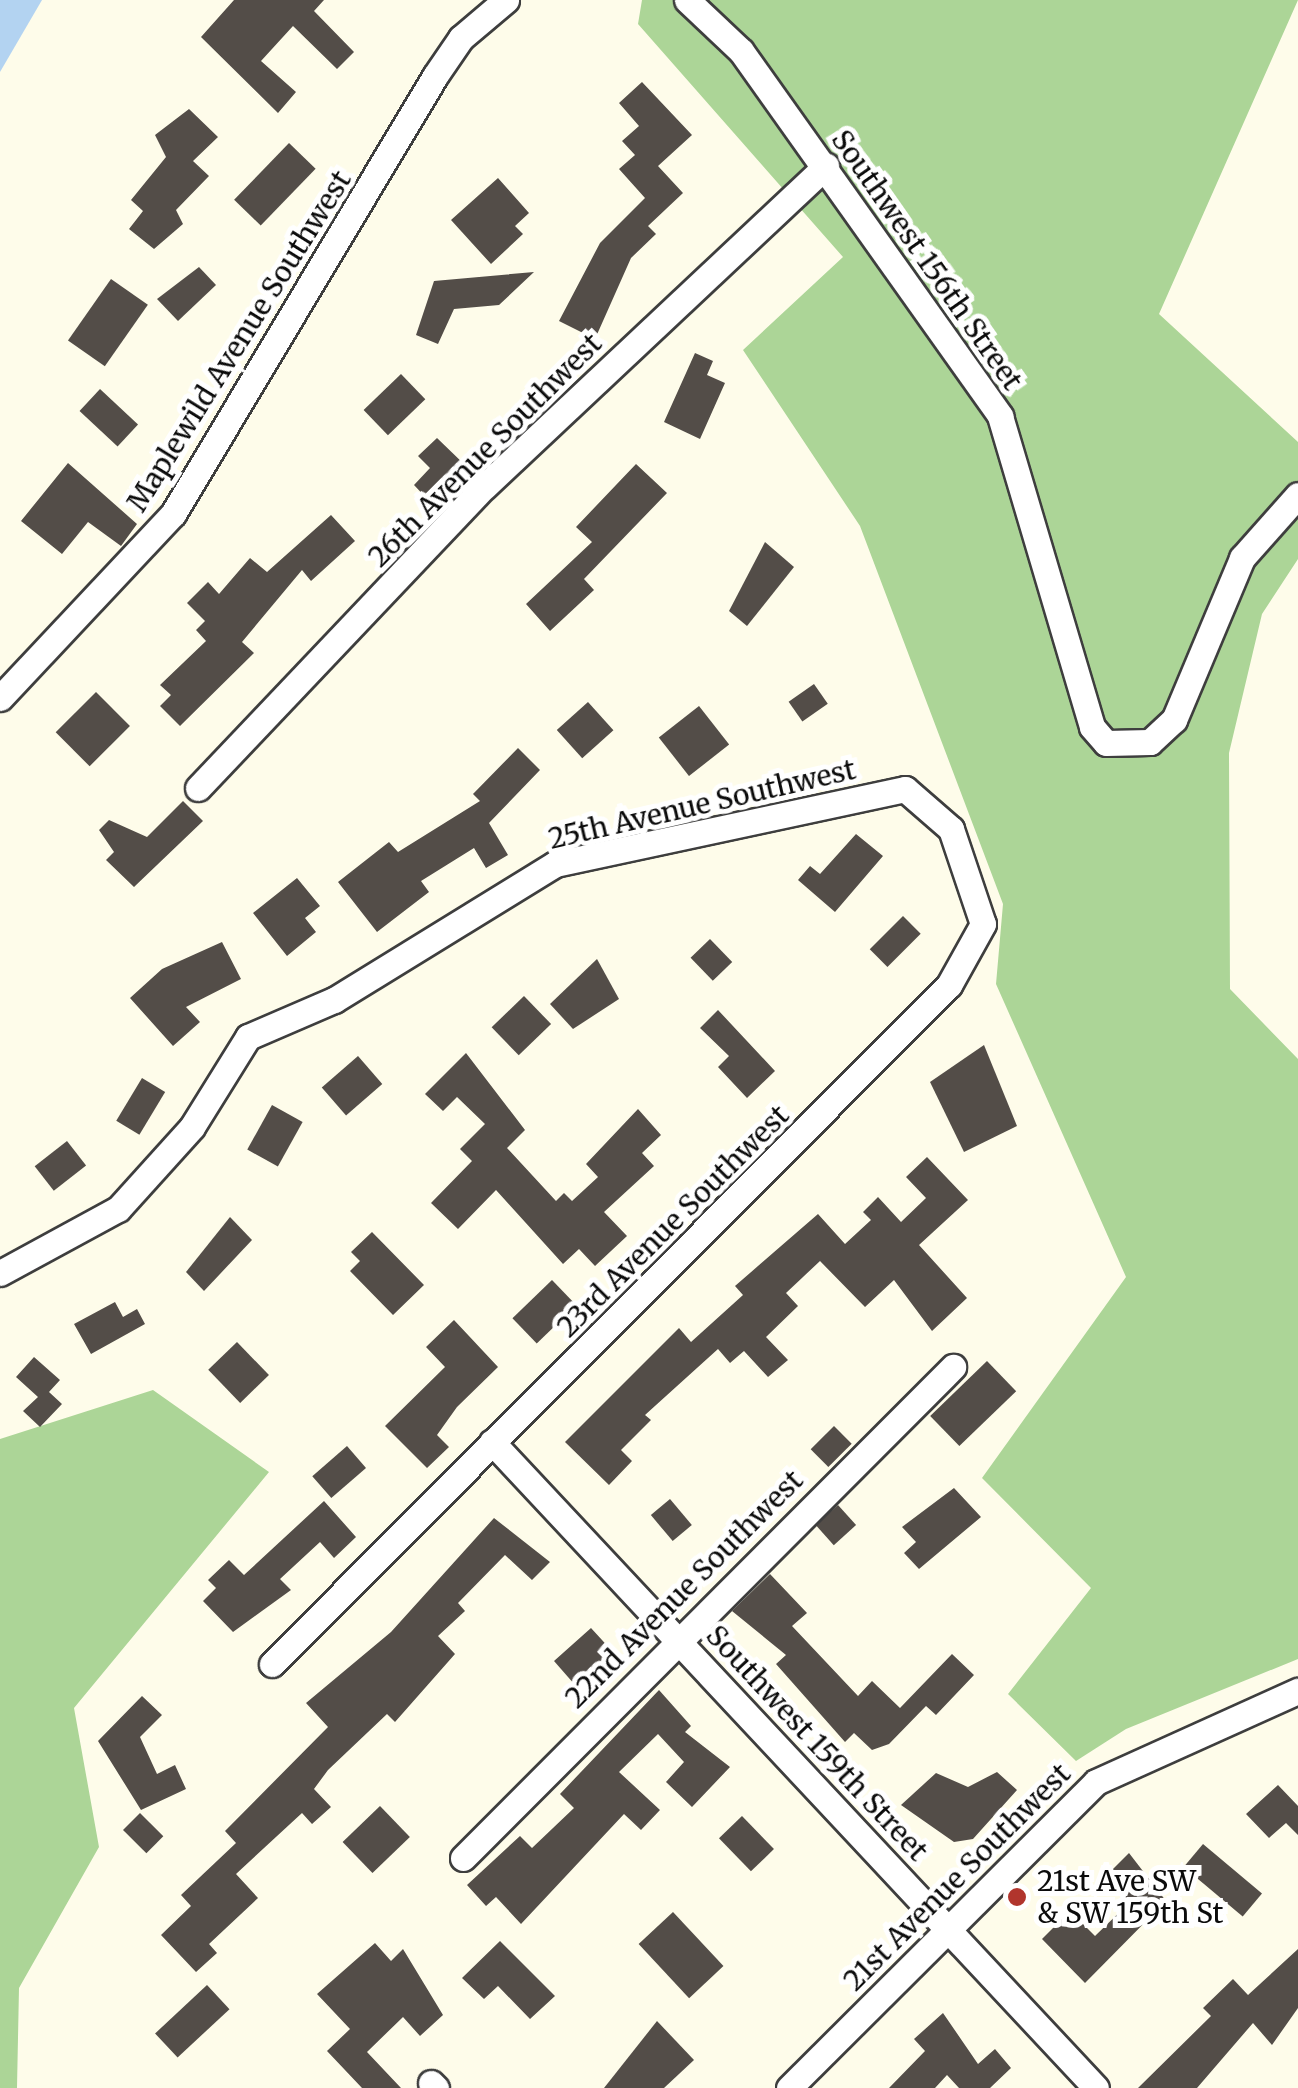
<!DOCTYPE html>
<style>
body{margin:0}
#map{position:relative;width:1298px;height:2088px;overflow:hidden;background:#fefcea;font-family:Merriweather,serif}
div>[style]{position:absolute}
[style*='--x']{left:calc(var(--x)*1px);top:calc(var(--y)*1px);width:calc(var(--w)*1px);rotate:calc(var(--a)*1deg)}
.forest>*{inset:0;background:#acd597}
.water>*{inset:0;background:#b3d3f1}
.building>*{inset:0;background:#534d48;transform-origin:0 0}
.roads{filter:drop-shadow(2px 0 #3e3e3e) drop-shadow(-2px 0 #3e3e3e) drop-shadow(0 2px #3e3e3e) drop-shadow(0 -2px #3e3e3e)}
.minor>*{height:25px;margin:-12.5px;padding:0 12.5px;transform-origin:12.5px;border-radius:12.5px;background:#fff}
.dots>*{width:28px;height:28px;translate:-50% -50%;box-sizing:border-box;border:5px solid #fff;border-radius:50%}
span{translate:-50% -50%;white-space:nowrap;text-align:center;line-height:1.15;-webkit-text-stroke:10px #fff;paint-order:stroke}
.street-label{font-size:28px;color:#0b0b0b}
.poi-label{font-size:28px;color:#0b0b0b}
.left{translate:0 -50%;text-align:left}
</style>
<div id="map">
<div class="forest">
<div style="clip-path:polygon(642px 0,1298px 0,1159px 314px,1298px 442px,1298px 559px,1262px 614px,1229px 753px,1230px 989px,1298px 1059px,1298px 1659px,1126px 1729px,1076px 1761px,1008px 1694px,1091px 1588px,982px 1478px,1126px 1277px,996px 984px,1003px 904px,860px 526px,743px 350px,843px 257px,638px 24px)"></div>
<div style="clip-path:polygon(153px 1390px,269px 1472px,74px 1708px,99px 1847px,19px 1988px,17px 2088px,0 2088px,0 1439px)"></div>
</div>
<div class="water">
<div style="clip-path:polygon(0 0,42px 0,0 72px)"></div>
</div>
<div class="building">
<div style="clip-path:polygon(234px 0,324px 0,314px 11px,354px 52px,337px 69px,293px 26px,261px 61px,296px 92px,278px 113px,201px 37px)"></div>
<div style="clip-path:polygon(642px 82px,692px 135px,658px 166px,683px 193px,648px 226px,656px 234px,631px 258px,595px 339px,559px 321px,600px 243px,645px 198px,619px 169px,635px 155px,622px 141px,639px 126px,619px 103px)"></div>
<div style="clip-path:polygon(189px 109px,218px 137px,193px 161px,209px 176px,176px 210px,183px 224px,154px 249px,129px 229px,143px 211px,131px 200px,166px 157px,155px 135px)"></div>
<div style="left:289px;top:143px;width:37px;height:79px;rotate:44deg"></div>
<div style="clip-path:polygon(498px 178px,529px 213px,515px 226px,523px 234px,491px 264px,451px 220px)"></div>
<div style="clip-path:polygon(199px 267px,216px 285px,178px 321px,157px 299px)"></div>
<div style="clip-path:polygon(534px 272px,499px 305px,454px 309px,438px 344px,416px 335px,434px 281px)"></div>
<div style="left:111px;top:279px;width:45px;height:75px;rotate:35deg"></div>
<div style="clip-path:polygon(695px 353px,713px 361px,707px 375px,725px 383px,700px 439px,664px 422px)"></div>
<div style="left:401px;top:374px;width:35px;height:52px;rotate:46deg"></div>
<div style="left:100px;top:389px;width:52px;height:30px;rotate:43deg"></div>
<div style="clip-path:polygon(437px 438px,466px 466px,430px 502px,414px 485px,430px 468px,418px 456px)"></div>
<div style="clip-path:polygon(68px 463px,137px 524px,121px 546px,88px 522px,62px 554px,21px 521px)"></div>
<div style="clip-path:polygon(636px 464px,667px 493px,584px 579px,594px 590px,550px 631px,526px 604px,592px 542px,576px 527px)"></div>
<div style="clip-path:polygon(331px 515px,355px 541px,311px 581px,302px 570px,242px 642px,254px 653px,180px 726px,160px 706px,171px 695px,160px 685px,206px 641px,196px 630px,205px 621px,187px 603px,208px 582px,219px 594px,250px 558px,267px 572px)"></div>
<div style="clip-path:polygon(765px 542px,794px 567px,747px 626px,729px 611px)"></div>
<div style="left:814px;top:684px;width:24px;height:31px;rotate:55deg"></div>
<div style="left:96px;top:692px;width:48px;height:57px;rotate:45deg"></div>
<div style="left:588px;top:702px;width:38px;height:42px;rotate:48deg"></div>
<div style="left:699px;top:706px;width:49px;height:51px;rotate:52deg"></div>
<div style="clip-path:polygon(518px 748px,540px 770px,489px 823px,508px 855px,486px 868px,474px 848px,421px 881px,429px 892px,377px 932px,338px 882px,389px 842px,398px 852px,480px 801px,473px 794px)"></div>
<div style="clip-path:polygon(183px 801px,203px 821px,134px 887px,106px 860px,114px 852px,99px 830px,109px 820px,147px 837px)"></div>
<div style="clip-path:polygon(856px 834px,883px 856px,835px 912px,798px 880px,810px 866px,820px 874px)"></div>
<div style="clip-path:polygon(297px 878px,320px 906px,305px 918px,316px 932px,287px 956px,253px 913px)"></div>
<div style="left:903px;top:916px;width:25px;height:47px;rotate:45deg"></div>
<div style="left:710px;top:939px;width:32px;height:27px;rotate:46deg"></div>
<div style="clip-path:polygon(222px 942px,241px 979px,186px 1007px,200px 1022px,173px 1046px,130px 998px,162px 969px)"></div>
<div style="clip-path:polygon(597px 959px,619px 999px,573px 1029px,550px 1004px)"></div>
<div style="left:524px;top:996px;width:39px;height:45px;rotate:46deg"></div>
<div style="clip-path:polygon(718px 1010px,775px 1071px,747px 1098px,718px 1067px,729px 1056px,700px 1028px)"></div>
<div style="clip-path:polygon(984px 1045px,1017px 1126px,964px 1152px,930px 1082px)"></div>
<div style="clip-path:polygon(466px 1053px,525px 1130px,507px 1148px,556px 1201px,564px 1193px,572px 1201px,598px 1177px,586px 1164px,638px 1109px,661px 1135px,642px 1153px,654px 1166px,604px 1212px,627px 1236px,595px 1266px,579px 1249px,563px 1264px,496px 1190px,458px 1229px,431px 1203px,472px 1161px,460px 1149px,485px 1124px,457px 1097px,443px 1111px,425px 1094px)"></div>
<div style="left:358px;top:1056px;width:37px;height:48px;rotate:49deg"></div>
<div style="left:142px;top:1078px;width:27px;height:50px;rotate:31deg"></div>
<div style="left:272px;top:1105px;width:35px;height:51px;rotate:29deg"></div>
<div style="left:67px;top:1141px;width:31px;height:41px;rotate:52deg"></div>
<div style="clip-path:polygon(927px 1157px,968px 1200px,919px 1245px,967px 1298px,932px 1331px,894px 1280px,865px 1307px,820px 1261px,786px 1293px,798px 1306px,766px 1337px,788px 1360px,768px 1377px,744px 1351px,730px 1363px,718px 1349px,645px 1415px,651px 1420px,621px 1450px,632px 1461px,609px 1485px,565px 1442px,679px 1328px,691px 1342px,743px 1295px,735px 1286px,818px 1214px,845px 1244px,871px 1220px,863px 1212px,878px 1197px,901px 1222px,926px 1198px,906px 1177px)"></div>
<div style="clip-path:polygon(230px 1217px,252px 1240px,204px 1291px,186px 1272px)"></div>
<div style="clip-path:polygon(372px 1232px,424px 1285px,393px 1315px,350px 1271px,360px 1261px,351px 1252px)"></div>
<div style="left:552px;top:1280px;width:35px;height:55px;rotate:46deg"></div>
<div style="clip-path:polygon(115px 1302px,123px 1317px,137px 1309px,145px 1324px,91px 1354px,74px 1324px)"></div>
<div style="clip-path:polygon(454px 1320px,498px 1367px,457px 1407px,437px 1435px,449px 1447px,427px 1468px,385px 1426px,445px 1367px,426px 1347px)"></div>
<div style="left:237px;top:1342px;width:46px;height:40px;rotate:46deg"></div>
<div style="clip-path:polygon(34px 1357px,60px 1380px,49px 1392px,62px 1404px,40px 1427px,23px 1411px,38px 1397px,16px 1377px)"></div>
<div style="left:987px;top:1361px;width:42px;height:79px;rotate:46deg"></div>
<div style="left:834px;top:1426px;width:25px;height:33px;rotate:45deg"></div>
<div style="left:347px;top:1446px;width:29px;height:46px;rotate:49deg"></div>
<div style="clip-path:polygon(954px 1488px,981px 1517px,919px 1569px,904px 1553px,916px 1542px,902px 1527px)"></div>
<div style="left:670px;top:1499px;width:34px;height:25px;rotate:50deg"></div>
<div style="clip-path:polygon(324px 1501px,356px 1537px,334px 1558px,320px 1542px,280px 1579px,291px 1590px,233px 1632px,203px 1601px,216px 1588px,208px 1580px,229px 1560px,244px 1575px)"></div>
<div style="left:838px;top:1505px;width:27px;height:30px;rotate:48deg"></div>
<div style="clip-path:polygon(494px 1518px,550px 1562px,532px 1580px,505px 1555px,458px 1603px,465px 1611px,438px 1636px,455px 1654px,395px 1722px,387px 1714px,328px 1770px,314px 1789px,331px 1807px,312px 1824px,302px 1813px,236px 1874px,258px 1898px,209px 1944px,217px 1953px,196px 1972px,161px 1935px,191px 1906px,181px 1895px,236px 1843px,225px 1831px,328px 1727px,306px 1703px,391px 1632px)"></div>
<div style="clip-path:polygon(770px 1574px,807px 1613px,792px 1626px,858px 1696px,872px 1681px,900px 1708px,952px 1654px,974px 1675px,936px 1715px,926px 1706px,889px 1744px,872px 1750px,854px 1733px,845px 1742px,776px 1664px,786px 1655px,732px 1611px)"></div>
<div style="clip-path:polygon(591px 1628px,624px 1664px,597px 1688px,585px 1675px,575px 1685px,554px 1661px)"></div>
<div style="clip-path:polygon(659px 1690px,691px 1726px,685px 1732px,730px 1767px,692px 1807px,666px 1782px,684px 1762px,658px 1734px,619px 1772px,660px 1810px,641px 1830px,624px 1814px,521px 1924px,496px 1897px,486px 1906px,467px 1885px,520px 1836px,532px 1848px,574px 1808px,560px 1794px)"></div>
<div style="clip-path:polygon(142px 1696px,162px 1715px,140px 1737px,157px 1774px,175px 1765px,186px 1789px,141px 1810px,98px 1741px)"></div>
<div style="clip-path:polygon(997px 1772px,1017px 1790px,973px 1839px,954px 1842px,901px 1805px,936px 1773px,968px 1787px)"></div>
<div style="clip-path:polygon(1278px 1785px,1298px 1806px,1298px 1835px,1286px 1823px,1269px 1838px,1246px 1814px)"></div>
<div style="left:380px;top:1806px;width:43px;height:52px;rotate:46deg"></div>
<div style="left:140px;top:1813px;width:33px;height:24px;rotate:45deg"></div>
<div style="left:742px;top:1816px;width:46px;height:32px;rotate:46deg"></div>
<div style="left:1203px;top:1844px;width:77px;height:30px;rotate:40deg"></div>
<div style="clip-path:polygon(1129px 1853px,1166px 1901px,1085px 1983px,1042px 1939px,1070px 1911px,1095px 1936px,1129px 1903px,1104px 1878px)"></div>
<div style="left:673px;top:1912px;width:74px;height:47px;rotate:47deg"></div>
<div style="clip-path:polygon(500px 1941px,555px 1996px,530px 2019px,498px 1986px,484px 1999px,462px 1978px)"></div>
<div style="clip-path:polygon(375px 1943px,391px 1961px,403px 1949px,443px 2015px,420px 2036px,403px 2017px,367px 2052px,401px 2088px,362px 2088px,327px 2051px,350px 2029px,317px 1994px)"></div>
<div style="clip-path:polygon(1298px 1949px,1298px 2008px,1272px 2045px,1253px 2023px,1197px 2088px,1138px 2088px,1211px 2016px,1203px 2008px,1233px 1979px,1248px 1995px)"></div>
<div style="left:207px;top:1985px;width:33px;height:71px;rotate:47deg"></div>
<div style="clip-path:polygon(943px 2013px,978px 2064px,995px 2049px,1011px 2068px,990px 2088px,959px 2088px,947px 2075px,935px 2088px,889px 2088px,925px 2051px,914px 2039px)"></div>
<div style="clip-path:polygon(657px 2021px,694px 2060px,664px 2088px,604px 2088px)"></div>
</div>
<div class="roads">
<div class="minor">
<div style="--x:687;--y:0;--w:74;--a:43.4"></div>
<div style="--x:741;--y:51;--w:448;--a:54.6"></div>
<div style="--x:1000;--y:416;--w:324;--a:73.5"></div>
<div style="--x:1092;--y:727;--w:21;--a:49"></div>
<div style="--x:1106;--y:743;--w:44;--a:-1.3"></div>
<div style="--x:1150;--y:742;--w:33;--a:-43"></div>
<div style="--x:1174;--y:720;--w:176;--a:-67.2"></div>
<div style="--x:1242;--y:558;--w:84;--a:-48.4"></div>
<div style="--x:0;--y:698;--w:253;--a:-46.8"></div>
<div style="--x:173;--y:514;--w:510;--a:-59.11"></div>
<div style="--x:435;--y:76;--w:46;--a:-55.6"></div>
<div style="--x:461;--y:38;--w:59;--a:-40.2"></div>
<div style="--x:198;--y:788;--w:417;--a:-46.5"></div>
<div style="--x:485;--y:486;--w:468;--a:-43.2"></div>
<div style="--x:0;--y:1273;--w:134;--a:-28.5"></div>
<div style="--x:118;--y:1209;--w:110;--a:-47.9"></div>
<div style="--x:192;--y:1127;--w:106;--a:-58.1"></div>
<div style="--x:248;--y:1037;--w:94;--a:-23.3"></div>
<div style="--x:334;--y:1000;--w:259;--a:-31.6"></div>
<div style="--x:555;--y:864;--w:358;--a:-12.1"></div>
<div style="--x:905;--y:789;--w:61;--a:41"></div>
<div style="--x:951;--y:829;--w:100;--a:71.4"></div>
<div style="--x:983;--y:924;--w:70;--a:119.1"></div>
<div style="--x:949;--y:985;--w:959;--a:134.92"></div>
<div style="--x:492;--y:1442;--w:884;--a:46.92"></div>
<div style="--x:463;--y:1858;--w:694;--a:-45.06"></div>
<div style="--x:431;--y:2083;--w:7;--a:45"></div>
<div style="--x:789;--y:2088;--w:433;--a:-44.9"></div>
<div style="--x:1096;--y:1782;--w:222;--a:-24.3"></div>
</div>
</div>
<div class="dots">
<div style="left:1017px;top:1897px;background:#b1352d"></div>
</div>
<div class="street-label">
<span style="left:927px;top:260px;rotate:55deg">Southwest 156th Street</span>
<span style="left:239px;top:341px;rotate:-58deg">Maplewild Avenue Southwest</span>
<span style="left:485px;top:450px;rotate:-45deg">26th Avenue Southwest</span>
<span style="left:702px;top:804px;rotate:-13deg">25th Avenue Southwest</span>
<span style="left:673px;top:1221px;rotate:-45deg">23rd Avenue Southwest</span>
<span style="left:684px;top:1589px;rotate:-45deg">22nd Avenue Southwest</span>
<span style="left:817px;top:1743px;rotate:47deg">Southwest 159th Street</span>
<span style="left:957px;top:1877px;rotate:-45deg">21st Avenue Southwest</span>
</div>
<div class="poi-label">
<span class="left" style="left:1037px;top:1897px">21st Ave SW<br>&amp; SW 159th St</span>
</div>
</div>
